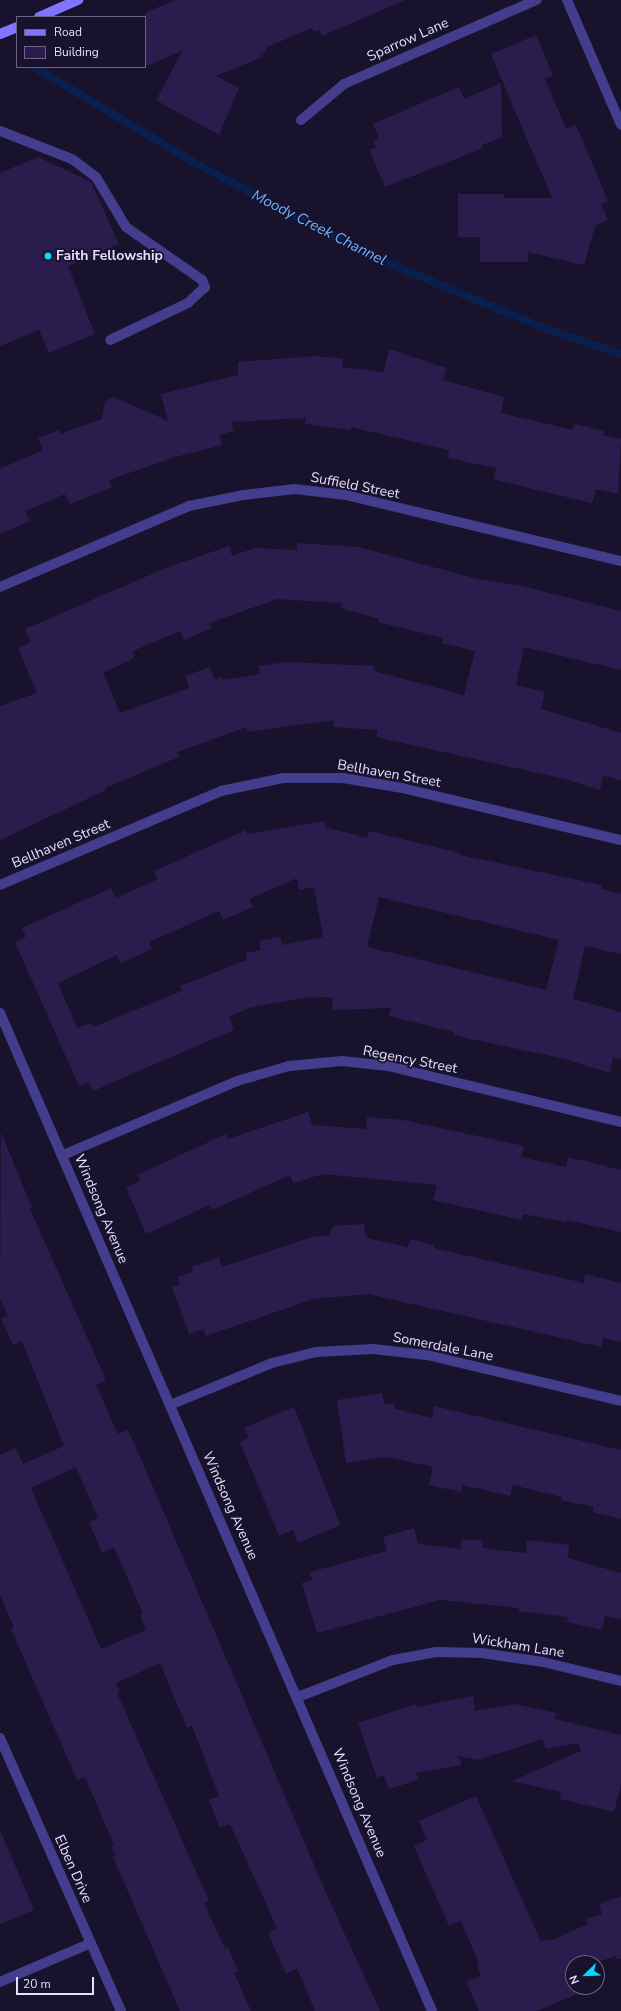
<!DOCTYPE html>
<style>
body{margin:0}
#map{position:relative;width:621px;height:2011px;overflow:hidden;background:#18122d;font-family:"Nunito Sans",sans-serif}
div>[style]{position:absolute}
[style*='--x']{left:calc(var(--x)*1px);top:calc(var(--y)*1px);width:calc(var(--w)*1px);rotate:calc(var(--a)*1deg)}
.stream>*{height:8px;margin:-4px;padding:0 4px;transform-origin:4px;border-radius:4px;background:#0b1f4d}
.building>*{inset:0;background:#2a1d4e}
.lane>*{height:10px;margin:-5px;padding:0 5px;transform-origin:5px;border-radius:5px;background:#443c8c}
.street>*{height:10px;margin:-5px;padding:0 5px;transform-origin:5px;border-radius:5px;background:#443c8c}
.secondary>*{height:10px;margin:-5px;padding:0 5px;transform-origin:5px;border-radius:5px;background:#8175ff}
.dots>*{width:11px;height:11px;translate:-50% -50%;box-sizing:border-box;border:2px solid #18122d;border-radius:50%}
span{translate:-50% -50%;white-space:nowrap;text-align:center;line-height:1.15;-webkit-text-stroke:3.5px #18122d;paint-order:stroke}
.street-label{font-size:14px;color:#e4deff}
.poi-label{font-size:14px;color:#e4deff;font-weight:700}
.left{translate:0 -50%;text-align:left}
.water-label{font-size:15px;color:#6cb2ff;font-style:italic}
.legend{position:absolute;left:16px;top:16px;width:130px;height:52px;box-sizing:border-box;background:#18122d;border:1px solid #6a6481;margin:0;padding:5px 7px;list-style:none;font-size:12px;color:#e4deff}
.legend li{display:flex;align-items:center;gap:8px;height:20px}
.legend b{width:20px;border:1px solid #6a6481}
.north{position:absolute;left:565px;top:1955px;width:40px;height:40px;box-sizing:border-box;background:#18122d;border:1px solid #6a6481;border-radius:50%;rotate:247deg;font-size:11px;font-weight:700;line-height:16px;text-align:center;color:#e4deff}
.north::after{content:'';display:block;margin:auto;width:14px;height:18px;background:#0ad7ff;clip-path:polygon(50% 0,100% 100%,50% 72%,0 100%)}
.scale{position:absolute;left:16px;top:1977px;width:78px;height:18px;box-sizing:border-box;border:2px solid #e4deff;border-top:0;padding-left:5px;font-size:12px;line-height:14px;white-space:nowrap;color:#e4deff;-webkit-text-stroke:3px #18122d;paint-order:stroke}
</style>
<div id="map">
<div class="stream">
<div style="--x:34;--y:67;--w:187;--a:30.8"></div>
<div style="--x:195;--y:163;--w:199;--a:27.9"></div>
<div style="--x:371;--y:256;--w:193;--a:22.6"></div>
<div style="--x:549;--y:330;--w:76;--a:18.4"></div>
</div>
<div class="building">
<div style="clip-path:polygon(175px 0,405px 0,322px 36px,319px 30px,314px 32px,312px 28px,265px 48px,267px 51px,260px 54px,262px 57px,216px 76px,239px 88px,219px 135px,156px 100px,183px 50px,145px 67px,145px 13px)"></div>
<div style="clip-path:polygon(536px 35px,553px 75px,545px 79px,566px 129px,576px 125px,608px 201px,601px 204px,608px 220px,595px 226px,584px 265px,528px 252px,528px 262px,480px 262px,480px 237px,458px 237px,458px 194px,504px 194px,504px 198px,552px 198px,491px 54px)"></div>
<div style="clip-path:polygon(501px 83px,502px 137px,482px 145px,483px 148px,385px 187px,369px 150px,376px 147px,373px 141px,379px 138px,373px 124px,459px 87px,464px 99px)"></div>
<div style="clip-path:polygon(38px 157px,91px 182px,119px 244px,68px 266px,95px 334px,49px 353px,39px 330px,0 346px,0 173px)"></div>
<div style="clip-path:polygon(389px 349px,446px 368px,443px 380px,504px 397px,501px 413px,573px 430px,575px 424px,604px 431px,603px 435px,621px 439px,618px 494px,596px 489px,592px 503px,537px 490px,493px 479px,496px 468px,448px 458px,449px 450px,351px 427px,351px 430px,305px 424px,306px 418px,231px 422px,234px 431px,219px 435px,222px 445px,175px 457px,109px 480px,112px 487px,70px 504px,65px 494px,25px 511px,30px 521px,0 534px,0 469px,43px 450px,38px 438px,59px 430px,60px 434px,102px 419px,105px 401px,114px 397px,168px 421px,161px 394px,238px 375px,238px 362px,316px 356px,343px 359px,342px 367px,384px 372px)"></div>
<div style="clip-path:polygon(evenodd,297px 543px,358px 547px,478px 579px,522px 586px,621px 611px,621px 670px,524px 647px,516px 685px,545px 692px,541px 709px,621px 733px,621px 780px,603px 776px,600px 790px,565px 779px,376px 737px,378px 730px,333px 727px,334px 720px,247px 732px,247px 727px,177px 752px,179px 757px,105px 788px,106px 790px,0 840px,0 706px,37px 693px,18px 648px,31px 642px,25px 629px,166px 568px,229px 546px,232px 556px,255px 548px,297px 550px,297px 543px,277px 599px,342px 603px,340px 608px,379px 619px,378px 622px,443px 638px,442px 643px,475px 651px,464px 695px,374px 671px,374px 666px,286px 662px,259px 666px,260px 674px,223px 680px,222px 677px,214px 679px,210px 667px,185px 676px,189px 688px,120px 713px,103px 673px,134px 658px,133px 651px,180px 631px,184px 640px,212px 628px,210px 623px,277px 599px)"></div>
<div style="clip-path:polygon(evenodd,324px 821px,325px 827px,367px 838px,369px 831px,460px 853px,460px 855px,602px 885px,601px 889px,621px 894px,621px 954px,585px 946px,573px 999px,621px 1012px,621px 1059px,613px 1057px,610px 1073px,565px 1059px,453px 1035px,454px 1032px,389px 1016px,391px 1008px,333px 1010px,332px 997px,302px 998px,249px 1008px,229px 1017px,234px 1030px,93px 1091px,89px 1082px,79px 1086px,15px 942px,26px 937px,22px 928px,111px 888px,116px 898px,158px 879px,154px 871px,246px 830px,247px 834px,324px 821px,297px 878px,299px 890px,314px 887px,323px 937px,282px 945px,280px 937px,259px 941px,261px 950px,246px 953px,247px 960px,180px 986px,182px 991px,93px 1027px,91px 1023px,77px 1028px,58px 983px,117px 955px,121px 963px,152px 949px,149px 942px,219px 911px,223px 920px,253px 907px,249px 899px,297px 878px,324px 821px,379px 897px,559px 940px,546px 990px,367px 947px,379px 897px)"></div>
<div style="clip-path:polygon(308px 1112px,312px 1125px,366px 1129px,367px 1117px,403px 1120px,524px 1146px,521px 1157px,566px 1167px,568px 1157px,621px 1170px,621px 1232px,567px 1220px,566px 1222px,523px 1214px,522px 1220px,433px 1200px,437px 1185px,323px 1174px,293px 1183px,290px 1175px,212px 1210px,210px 1205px,146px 1234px,126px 1187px,140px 1181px,137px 1175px,226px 1134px,228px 1139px)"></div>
<div style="clip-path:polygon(evenodd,1px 1132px,32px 1208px,30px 1209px,106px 1380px,96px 1385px,118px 1434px,128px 1430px,145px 1468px,326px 1893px,380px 2011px,315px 2011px,297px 1968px,286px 1974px,268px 1933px,277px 1928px,230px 1824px,220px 1828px,209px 1800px,219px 1796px,192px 1726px,187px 1728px,160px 1663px,116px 1683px,120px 1692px,117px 1693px,209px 1901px,204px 1903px,225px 1949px,228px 1947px,238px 1971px,234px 1973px,251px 2011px,180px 2011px,113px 1857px,116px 1856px,111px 1846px,114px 1845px,85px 1777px,77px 1780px,11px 1629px,14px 1627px,0 1595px,0 1455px,16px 1448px,23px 1464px,64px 1446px,22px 1341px,13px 1345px,1px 1319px,8px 1316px,0 1298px,1px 1132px,76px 1467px,98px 1518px,89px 1522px,102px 1553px,114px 1547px,143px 1614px,140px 1615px,146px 1630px,101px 1649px,31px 1488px,76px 1467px)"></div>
<div style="clip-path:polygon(364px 1224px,366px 1238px,408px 1247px,410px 1239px,434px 1245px,434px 1248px,584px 1283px,585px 1274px,621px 1283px,621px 1342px,603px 1338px,601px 1347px,368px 1294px,313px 1299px,206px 1336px,203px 1329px,189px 1334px,172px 1287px,180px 1284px,178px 1277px,193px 1272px,192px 1267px,219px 1257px,222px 1267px,312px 1237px,329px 1235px,333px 1226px)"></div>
<div style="clip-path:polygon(382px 1393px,384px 1404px,394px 1403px,395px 1409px,432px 1418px,434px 1406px,621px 1450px,621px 1519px,593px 1512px,594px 1507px,561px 1500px,562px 1497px,513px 1485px,510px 1496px,462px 1485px,461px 1492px,429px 1485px,433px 1467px,387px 1457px,346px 1463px,337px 1400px)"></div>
<div style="clip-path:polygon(294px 1407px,340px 1525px,298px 1543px,293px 1530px,279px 1536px,240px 1442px,249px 1438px,244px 1428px)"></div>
<div style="clip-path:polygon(414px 1528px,418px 1544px,461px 1549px,461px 1539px,483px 1541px,483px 1548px,526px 1553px,527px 1540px,569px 1545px,568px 1558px,621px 1573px,621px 1619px,605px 1616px,602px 1630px,567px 1622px,568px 1617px,519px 1611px,519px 1608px,440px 1600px,317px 1633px,302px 1583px,312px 1580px,310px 1572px,387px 1551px,383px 1537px)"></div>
<div style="clip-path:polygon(473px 1696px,475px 1711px,515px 1704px,556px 1713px,555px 1719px,621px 1735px,621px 1784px,614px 1812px,560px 1799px,561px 1792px,512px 1781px,581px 1751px,578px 1743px,546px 1749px,542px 1739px,478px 1760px,458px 1756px,462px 1765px,416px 1773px,418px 1780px,389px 1789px,384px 1775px,377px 1778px,358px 1723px,416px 1704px,417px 1707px)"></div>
<div style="clip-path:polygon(476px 1796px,541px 1942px,548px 1939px,550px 1941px,588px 1924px,586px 1919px,602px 1914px,599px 1904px,621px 1896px,621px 1959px,617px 1959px,616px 1956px,594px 1963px,573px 1963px,573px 1987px,578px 1987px,580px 1993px,537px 2011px,479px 2011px,466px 1982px,481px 1976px,477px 1965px,479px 1964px,461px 1921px,449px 1926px,414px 1846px,427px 1840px,419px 1821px)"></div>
<div style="clip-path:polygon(0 1830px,34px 1910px,0 1924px)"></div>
</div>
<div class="lane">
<div style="--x:0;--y:131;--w:77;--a:21.3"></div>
<div style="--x:72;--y:159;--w:30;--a:37"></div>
<div style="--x:96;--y:177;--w:58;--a:59"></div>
<div style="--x:126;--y:227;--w:93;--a:34.9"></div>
<div style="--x:202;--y:280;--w:8;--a:67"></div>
<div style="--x:205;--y:287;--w:23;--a:137"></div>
<div style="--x:188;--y:303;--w:86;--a:154.6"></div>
</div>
<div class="street">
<div style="--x:567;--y:0;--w:136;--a:66.6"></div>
<div style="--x:301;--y:120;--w:56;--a:-39.9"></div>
<div style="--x:344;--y:84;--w:210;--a:-23.6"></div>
<div style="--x:0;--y:587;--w:206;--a:-23.2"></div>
<div style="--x:189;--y:506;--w:55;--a:-11.5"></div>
<div style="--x:243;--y:495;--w:52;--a:-6.6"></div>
<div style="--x:295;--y:489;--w:51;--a:6.7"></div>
<div style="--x:346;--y:495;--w:283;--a:13.5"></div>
<div style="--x:0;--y:885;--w:240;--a:-23"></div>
<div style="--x:221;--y:791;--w:63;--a:-11.8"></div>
<div style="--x:283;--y:778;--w:60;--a:0"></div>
<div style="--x:343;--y:778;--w:60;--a:9.6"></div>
<div style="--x:402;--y:788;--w:225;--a:13.4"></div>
<div style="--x:0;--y:1013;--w:1087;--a:66.59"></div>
<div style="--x:63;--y:1155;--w:189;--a:-23"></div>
<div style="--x:237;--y:1081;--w:54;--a:-16.1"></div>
<div style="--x:289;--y:1066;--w:53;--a:-5.4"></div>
<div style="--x:342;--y:1061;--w:46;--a:6.2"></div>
<div style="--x:388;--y:1066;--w:240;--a:13.5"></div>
<div style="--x:170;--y:1405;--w:110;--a:-22.4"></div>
<div style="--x:272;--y:1363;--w:45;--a:-14"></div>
<div style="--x:316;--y:1352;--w:57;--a:-3"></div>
<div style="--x:373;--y:1349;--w:54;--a:6.3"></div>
<div style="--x:427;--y:1355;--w:199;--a:13.3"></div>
<div style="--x:298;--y:1697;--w:102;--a:-21.3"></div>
<div style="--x:393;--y:1660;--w:44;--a:-10.5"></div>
<div style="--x:436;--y:1652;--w:46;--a:1.2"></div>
<div style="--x:482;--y:1653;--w:62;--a:8.4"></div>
<div style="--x:543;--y:1662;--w:80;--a:13.7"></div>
<div style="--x:0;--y:1738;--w:299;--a:66.1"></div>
<div style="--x:0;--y:1982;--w:99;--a:-23.2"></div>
</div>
<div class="secondary">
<div style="--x:39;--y:17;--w:43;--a:-23.6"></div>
<div style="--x:0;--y:34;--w:18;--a:-22"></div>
</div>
<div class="dots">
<div style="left:48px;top:256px;background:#0ad7ff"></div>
</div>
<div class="street-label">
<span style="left:408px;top:40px;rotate:-24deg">Sparrow Lane</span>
<span style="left:355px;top:486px;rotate:11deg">Suffield Street</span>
<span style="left:389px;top:774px;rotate:10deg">Bellhaven Street</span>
<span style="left:61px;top:844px;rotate:-23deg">Bellhaven Street</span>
<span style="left:410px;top:1060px;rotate:11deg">Regency Street</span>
<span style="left:101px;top:1209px;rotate:67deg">Windsong Avenue</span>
<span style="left:443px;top:1347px;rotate:11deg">Somerdale Lane</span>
<span style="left:230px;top:1506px;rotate:66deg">Windsong Avenue</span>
<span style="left:518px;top:1646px;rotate:9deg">Wickham Lane</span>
<span style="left:359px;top:1803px;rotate:67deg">Windsong Avenue</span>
<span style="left:73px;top:1869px;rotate:66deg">Elben Drive</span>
</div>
<div class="poi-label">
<span class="left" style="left:56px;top:256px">Faith Fellowship</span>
</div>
<div class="water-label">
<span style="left:319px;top:228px;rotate:27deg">Moody Creek Channel</span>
</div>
<ul class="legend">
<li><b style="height:5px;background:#8175ff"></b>Road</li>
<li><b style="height:11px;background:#2a1d4e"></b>Building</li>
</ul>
<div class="north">N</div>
<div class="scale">20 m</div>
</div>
